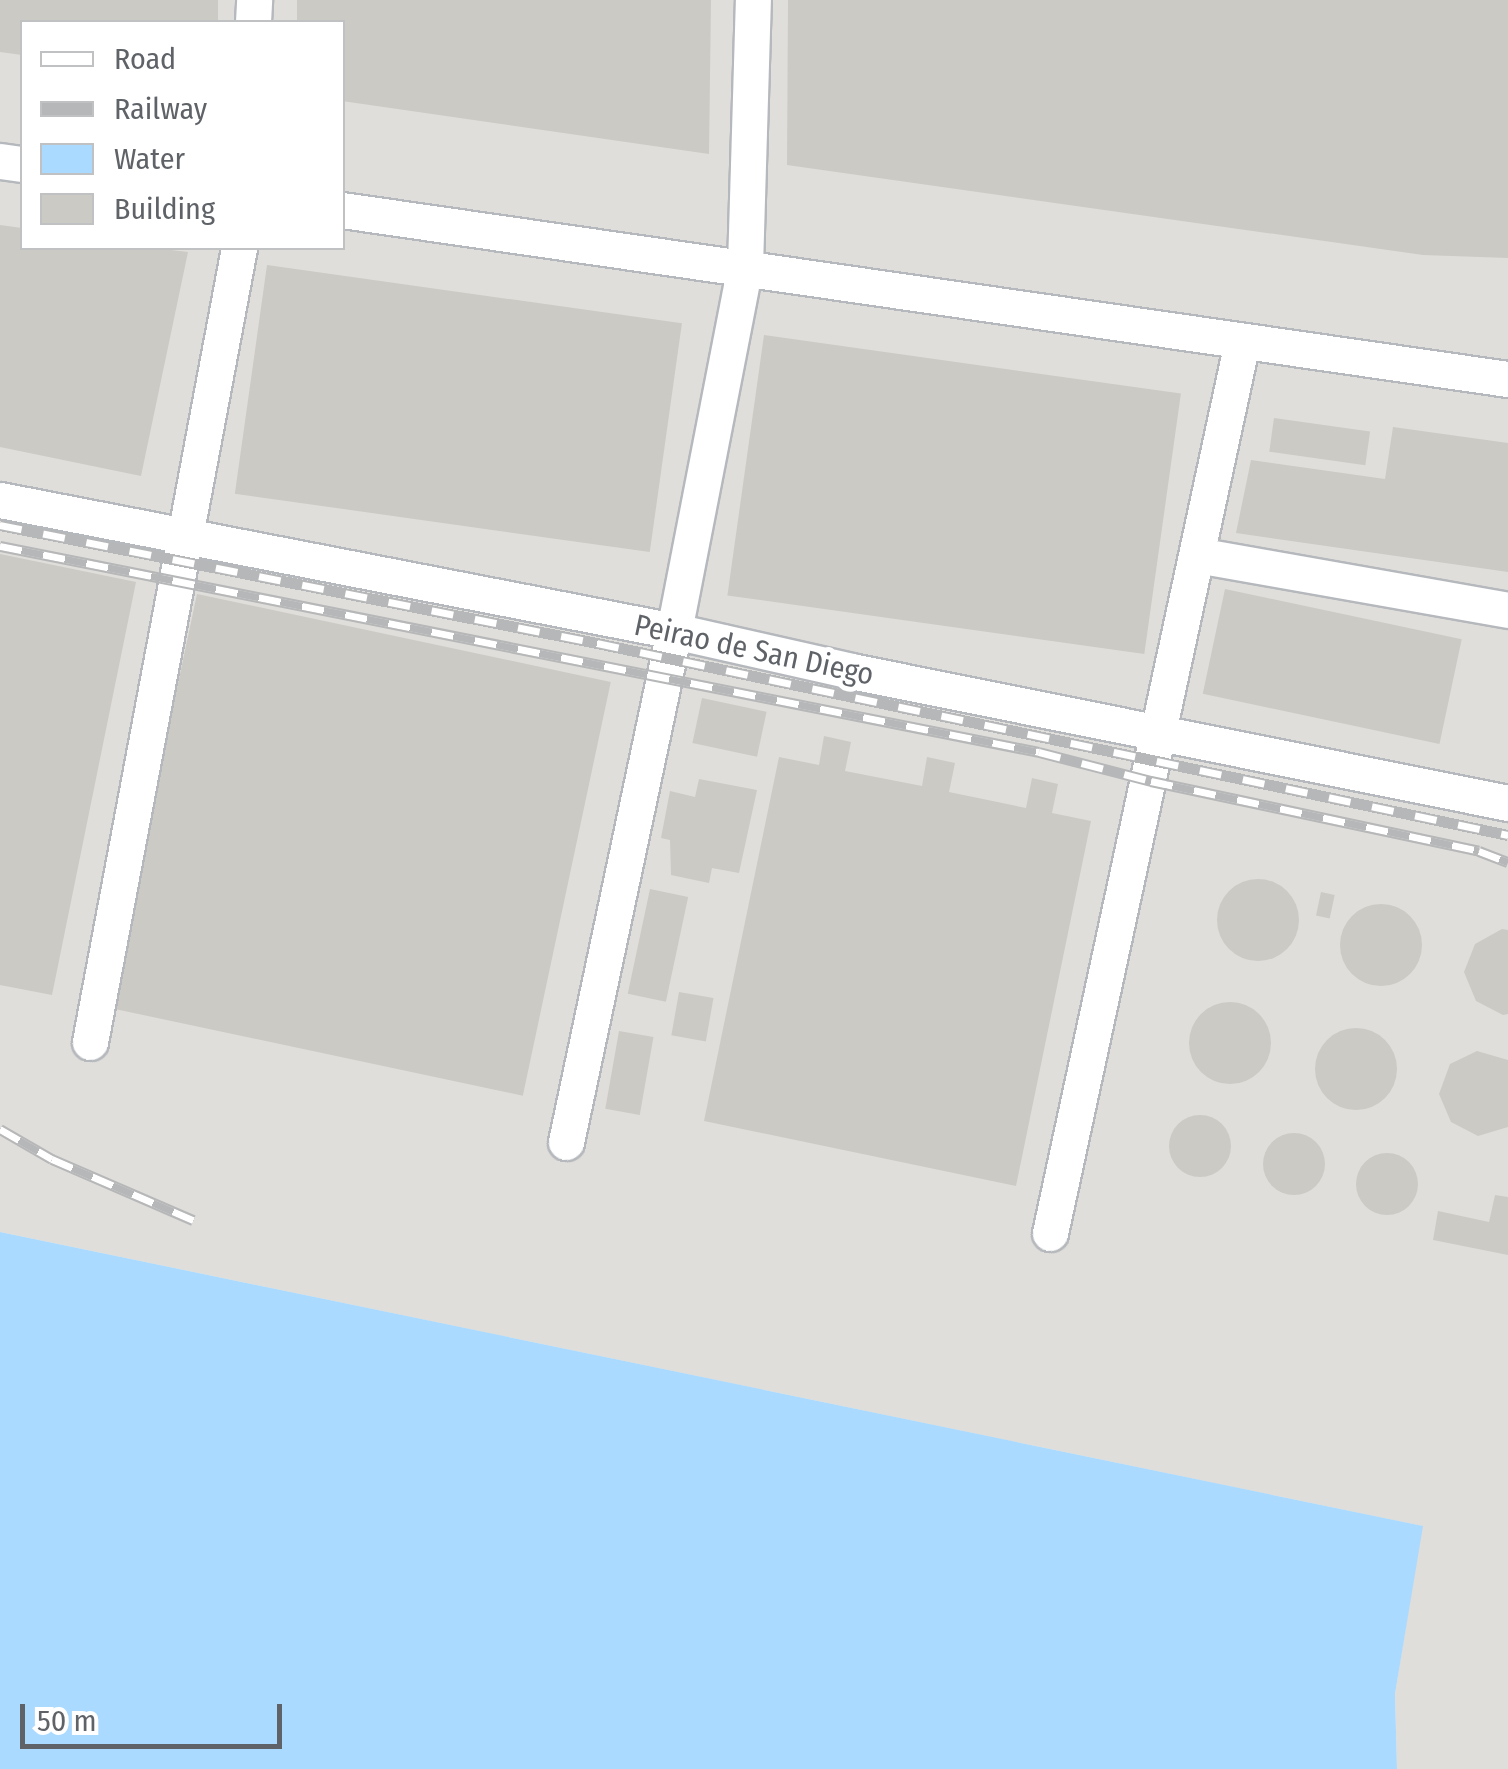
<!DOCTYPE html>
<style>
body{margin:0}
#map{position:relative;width:1508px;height:1769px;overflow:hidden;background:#f1efe8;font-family:"Fira Sans Condensed",sans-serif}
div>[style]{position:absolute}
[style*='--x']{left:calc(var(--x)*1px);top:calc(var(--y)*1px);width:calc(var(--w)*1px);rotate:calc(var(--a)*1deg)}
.industrial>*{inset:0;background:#e0deda}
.water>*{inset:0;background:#aadaff}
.building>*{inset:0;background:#cccac5;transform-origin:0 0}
.round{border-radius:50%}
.roads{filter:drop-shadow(2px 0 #b5b8bc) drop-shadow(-2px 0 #b5b8bc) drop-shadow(0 2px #b5b8bc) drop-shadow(0 -2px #b5b8bc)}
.minor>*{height:35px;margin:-17.5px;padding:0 17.5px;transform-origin:17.5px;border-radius:17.5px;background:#fff}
.rail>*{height:11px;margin-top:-5.5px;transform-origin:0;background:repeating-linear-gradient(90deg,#fff 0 22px,#b6b7b8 0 44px);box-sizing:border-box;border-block:2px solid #b6b7b8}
span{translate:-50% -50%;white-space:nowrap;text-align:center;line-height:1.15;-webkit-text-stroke:10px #fff;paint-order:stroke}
.street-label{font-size:30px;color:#5f6368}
.legend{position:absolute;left:20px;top:20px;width:325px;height:230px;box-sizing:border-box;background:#fff;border:2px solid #bfc1c3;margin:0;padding:12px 18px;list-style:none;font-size:30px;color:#5f6368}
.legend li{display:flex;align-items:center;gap:20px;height:50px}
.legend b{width:50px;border:2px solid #bfc1c3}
.scale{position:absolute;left:20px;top:1704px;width:262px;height:45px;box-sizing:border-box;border:5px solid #5f6368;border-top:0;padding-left:12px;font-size:30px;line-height:35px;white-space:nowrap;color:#5f6368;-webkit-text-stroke:8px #fff;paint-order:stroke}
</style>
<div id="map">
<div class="industrial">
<div style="clip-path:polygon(evenodd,0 0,1508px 0,1508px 1769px,1397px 1769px,1395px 1694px,1422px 1526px,0 1232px,0 0,22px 22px,342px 22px,342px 248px,22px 248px,22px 22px)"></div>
</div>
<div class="water">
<div style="clip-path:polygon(0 1232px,1423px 1526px,1395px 1694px,1397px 1769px,0 1769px)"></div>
</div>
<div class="building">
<div style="clip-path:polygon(0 0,218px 0,218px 22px,22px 22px,22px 55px,0 52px)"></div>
<div style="clip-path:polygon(297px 0,711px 0,709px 154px,342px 101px,342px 22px,297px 22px)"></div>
<div style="clip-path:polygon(788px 0,1508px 0,1508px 258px,1423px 255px,787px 165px)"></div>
<div style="clip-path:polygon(0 225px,22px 228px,22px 248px,154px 248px,188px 252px,141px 476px,0 447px)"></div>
<div style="left:267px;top:265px;width:419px;height:231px;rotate:8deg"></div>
<div style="left:764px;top:335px;width:421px;height:263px;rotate:8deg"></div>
<div style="left:1274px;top:418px;width:97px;height:34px;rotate:8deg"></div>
<div style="clip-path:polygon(1393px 427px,1508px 443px,1508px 572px,1236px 533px,1251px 460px,1385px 479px)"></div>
<div style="clip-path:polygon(0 554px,136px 582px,52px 995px,0 985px)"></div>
<div style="left:1225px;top:589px;width:242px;height:107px;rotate:12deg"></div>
<div style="left:197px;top:594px;width:423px;height:423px;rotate:12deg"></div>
<div style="left:702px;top:698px;width:66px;height:46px;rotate:12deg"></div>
<div style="clip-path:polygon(824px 736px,851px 742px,845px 771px,922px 786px,927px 757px,955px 763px,949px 792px,1026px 808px,1032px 778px,1058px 784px,1052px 813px,1091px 821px,1016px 1186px,704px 1121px,779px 757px,819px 765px)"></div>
<div style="clip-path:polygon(699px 779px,757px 790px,739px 873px,712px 868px,709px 883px,671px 875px,670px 840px,661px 838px,670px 791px,695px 797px)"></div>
<div class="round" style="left:1217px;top:879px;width:82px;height:82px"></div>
<div style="left:650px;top:889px;width:39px;height:107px;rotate:12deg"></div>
<div style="left:1321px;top:892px;width:14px;height:24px;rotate:12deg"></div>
<div class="round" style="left:1340px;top:904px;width:82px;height:82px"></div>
<div style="clip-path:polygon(1502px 929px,1508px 930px,1508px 1014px,1503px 1015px,1476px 1001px,1464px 972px,1475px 944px)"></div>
<div style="left:679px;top:992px;width:35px;height:44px;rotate:10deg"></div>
<div class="round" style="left:1189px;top:1002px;width:82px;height:82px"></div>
<div class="round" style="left:1315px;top:1028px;width:82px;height:82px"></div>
<div style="left:619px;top:1031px;width:35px;height:79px;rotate:10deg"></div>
<div style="clip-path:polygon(1477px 1051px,1508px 1060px,1508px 1127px,1478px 1136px,1451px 1122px,1439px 1094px,1450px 1064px)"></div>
<div class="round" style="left:1169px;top:1115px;width:62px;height:62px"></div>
<div class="round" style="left:1263px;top:1133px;width:62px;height:62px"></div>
<div class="round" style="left:1356px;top:1153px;width:62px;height:62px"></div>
<div style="clip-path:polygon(1495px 1195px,1508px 1197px,1508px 1255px,1433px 1240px,1438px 1211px,1489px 1222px)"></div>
</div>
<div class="roads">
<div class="minor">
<div style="--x:253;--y:22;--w:22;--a:-87"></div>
<div style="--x:0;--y:161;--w:22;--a:8"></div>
<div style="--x:342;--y:210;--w:1178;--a:8.25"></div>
<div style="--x:0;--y:500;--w:687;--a:11"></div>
<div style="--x:674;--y:631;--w:181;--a:12.7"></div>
<div style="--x:851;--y:671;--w:670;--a:11.36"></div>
<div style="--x:1197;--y:555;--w:316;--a:10"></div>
<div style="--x:90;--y:1042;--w:808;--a:-79.37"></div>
<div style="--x:566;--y:1142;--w:522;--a:-78.07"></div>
<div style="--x:674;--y:631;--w:372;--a:-79"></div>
<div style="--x:745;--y:266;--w:266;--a:-88.3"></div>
<div style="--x:1050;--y:1233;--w:911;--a:-77.84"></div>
</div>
</div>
<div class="rail">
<div style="--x:0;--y:525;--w:609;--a:11.18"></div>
<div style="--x:597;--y:643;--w:931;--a:11.9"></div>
<div style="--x:0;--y:546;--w:1059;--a:11.21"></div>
<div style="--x:1039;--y:752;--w:116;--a:14.5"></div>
<div style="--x:1151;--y:781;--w:335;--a:12"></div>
<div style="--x:1479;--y:851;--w:31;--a:21"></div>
<div style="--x:0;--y:1129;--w:60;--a:30"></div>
<div style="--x:52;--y:1159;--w:154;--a:23.4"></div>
</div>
<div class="street-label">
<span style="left:754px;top:650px;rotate:12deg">Peirao de San Diego</span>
</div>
<ul class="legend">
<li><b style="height:12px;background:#fff"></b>Road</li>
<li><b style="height:12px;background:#b6b7b8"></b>Railway</li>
<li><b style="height:28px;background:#aadaff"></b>Water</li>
<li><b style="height:28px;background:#cccac5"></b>Building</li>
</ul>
<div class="scale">50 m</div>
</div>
